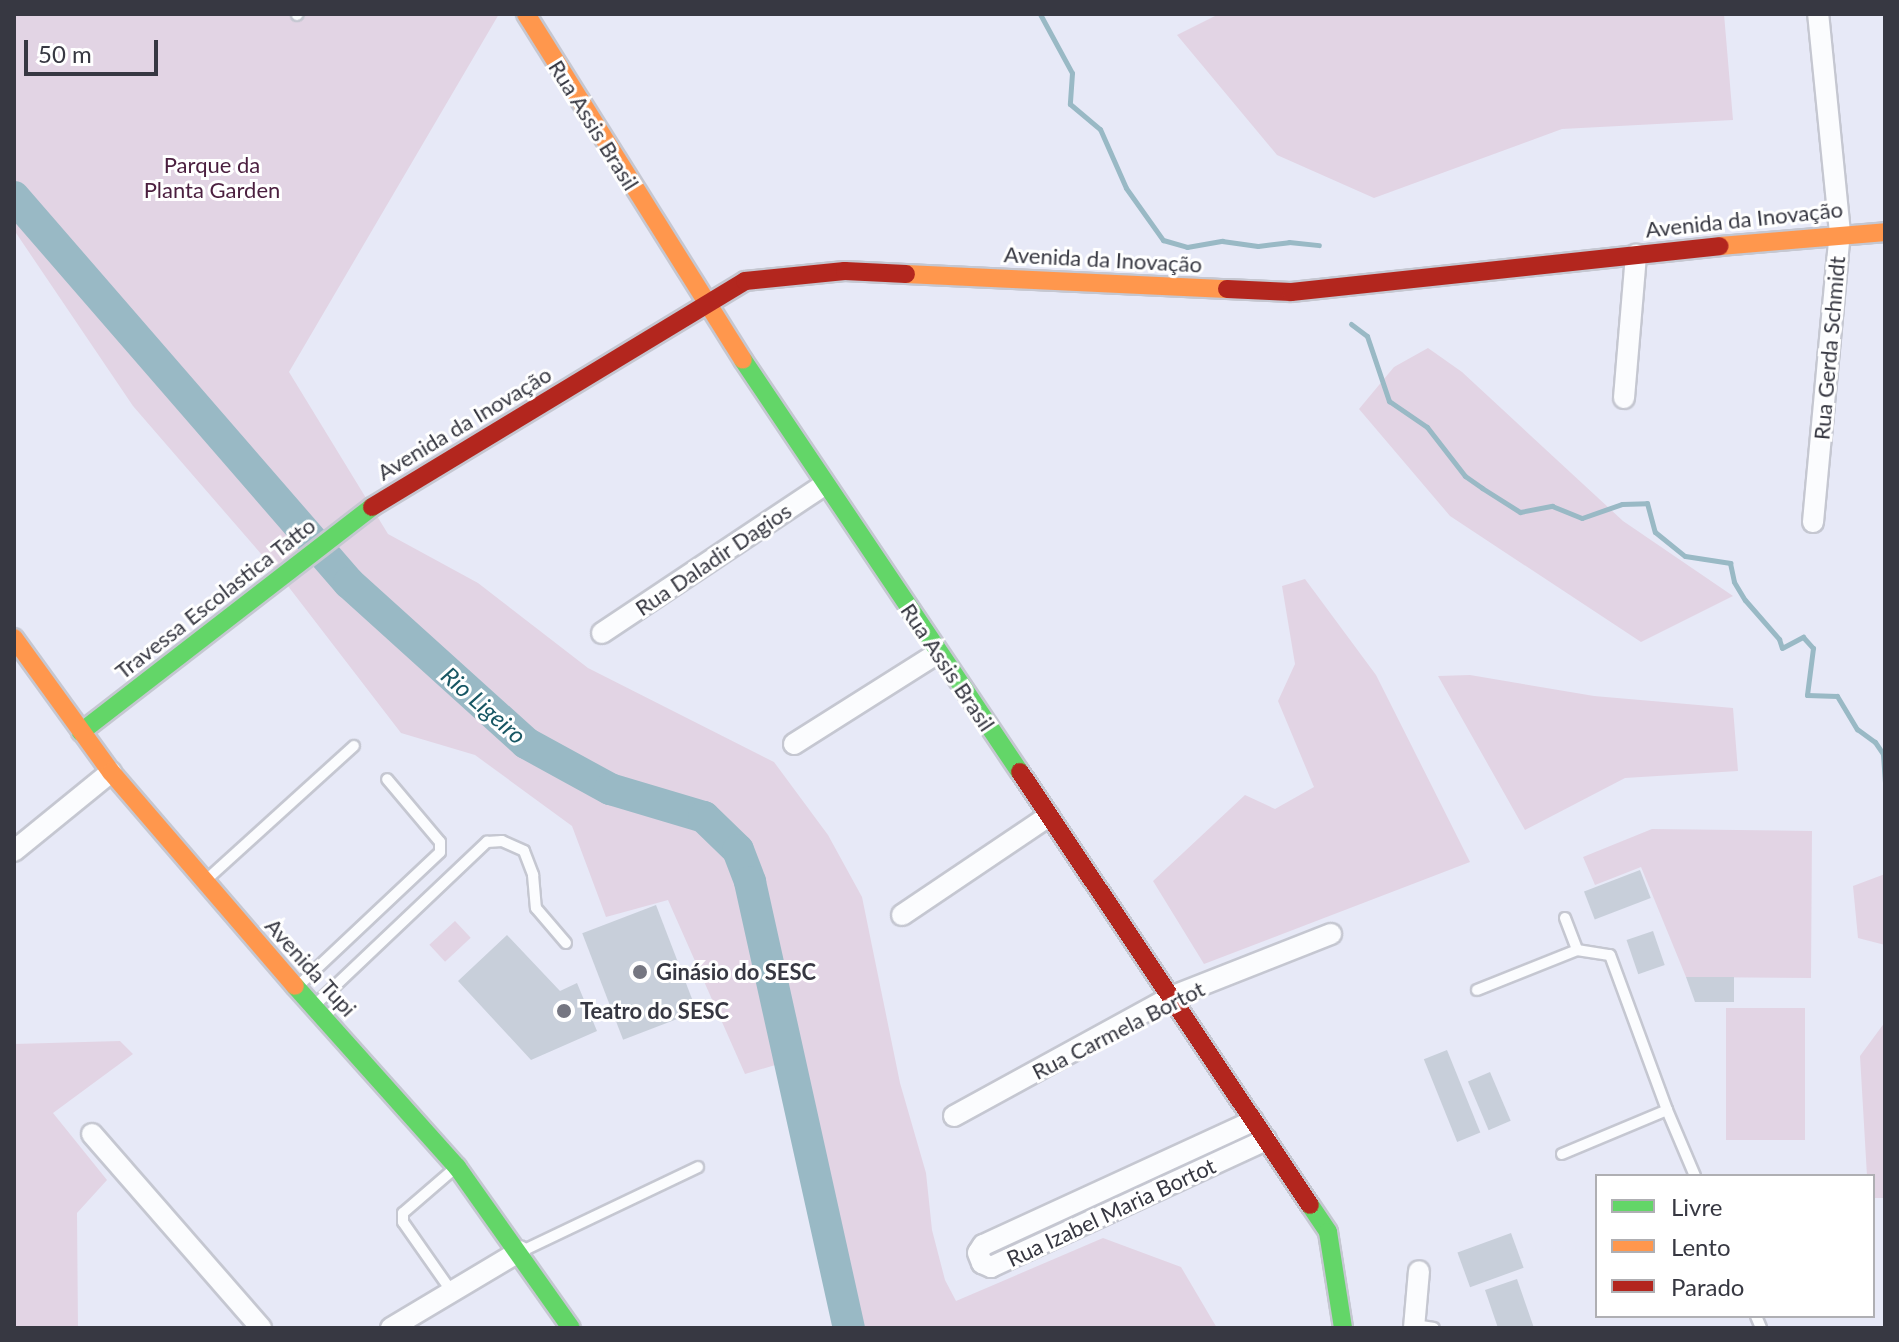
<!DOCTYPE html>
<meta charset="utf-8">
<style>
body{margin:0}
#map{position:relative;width:1899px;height:1342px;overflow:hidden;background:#e7e9f7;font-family:Lato,sans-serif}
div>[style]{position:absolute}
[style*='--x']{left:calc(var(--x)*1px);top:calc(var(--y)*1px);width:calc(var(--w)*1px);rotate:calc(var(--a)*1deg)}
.green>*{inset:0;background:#e2d4e4;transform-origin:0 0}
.stream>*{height:5px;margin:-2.5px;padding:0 2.5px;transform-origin:2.5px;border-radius:2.5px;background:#99b9c5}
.river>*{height:32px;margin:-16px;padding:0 16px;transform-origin:16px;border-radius:16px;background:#99b9c5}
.building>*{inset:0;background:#c8cfda;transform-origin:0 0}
.roads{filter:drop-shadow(2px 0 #c5c7d1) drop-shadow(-2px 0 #c5c7d1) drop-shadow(0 2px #c5c7d1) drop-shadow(0 -2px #c5c7d1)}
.lane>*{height:10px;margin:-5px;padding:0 5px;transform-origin:5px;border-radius:5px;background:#fbfcfe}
.street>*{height:20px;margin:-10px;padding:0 10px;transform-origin:10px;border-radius:10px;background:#fbfcfe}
.fast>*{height:18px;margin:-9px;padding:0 9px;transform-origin:9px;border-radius:9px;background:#63d668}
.slow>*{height:18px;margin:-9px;padding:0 9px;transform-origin:9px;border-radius:9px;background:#ff974d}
.jam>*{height:18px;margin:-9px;padding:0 9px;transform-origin:9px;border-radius:9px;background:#b3261e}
.dots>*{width:22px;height:22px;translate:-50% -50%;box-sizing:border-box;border:4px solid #fff;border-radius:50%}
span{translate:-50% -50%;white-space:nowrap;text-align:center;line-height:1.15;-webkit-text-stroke:6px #fff;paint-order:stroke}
.street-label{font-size:22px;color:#373842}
.park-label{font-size:22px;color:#4b1f3f}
.poi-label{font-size:22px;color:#373842;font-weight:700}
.left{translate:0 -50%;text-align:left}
.water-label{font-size:24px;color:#185764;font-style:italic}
.frame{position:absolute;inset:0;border:16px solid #373842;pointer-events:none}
.legend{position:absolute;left:1595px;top:1174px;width:280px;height:144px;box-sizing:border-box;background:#fff;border:2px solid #afafb3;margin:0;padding:10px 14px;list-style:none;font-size:24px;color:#373842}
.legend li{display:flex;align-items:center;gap:16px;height:40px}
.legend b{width:40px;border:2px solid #afafb3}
.scale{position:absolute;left:24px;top:40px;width:134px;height:36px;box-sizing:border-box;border:4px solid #373842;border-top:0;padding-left:10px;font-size:24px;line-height:28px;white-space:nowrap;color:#373842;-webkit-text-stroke:6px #fff;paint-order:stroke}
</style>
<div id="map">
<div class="green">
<div style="clip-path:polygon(14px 14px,499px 14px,289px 372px,388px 534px,478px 583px,588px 668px,774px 762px,828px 835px,862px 897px,900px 1083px,926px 1173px,932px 1230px,945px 1280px,956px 1301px,1103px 1238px,1181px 1267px,1217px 1328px,842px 1328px,782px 1063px,745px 1074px,668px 900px,606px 917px,572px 826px,475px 755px,401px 733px,281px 577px,133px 406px,14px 230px)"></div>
<div style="clip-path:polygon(1219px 14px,1724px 14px,1733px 120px,1562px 129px,1374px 198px,1277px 155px,1177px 35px)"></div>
<div style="clip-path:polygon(1428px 348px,1462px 372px,1623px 521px,1733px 596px,1641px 642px,1450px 516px,1359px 409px,1394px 367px)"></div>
<div style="clip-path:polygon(1305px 579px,1376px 675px,1470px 862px,1204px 964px,1153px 881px,1245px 795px,1275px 809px,1314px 787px,1278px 701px,1295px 664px,1282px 586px)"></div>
<div style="clip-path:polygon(1470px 675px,1594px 696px,1733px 708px,1738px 771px,1625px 778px,1525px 830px,1438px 676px)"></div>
<div style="clip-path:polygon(1652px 829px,1812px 831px,1811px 978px,1686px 977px,1641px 867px,1595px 885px,1583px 857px)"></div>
<div style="clip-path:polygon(1885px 874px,1885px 945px,1858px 938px,1853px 886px)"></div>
<div style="left:455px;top:921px;width:23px;height:35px;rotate:47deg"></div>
<div style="left:1726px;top:1008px;width:79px;height:132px"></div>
<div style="clip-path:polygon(1885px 1022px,1885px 1198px,1873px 1198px,1873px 1176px,1867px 1176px,1860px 1056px)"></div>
<div style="clip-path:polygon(120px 1041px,133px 1054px,53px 1113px,107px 1180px,77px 1213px,78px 1328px,14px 1328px,14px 1044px)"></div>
</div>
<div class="stream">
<div style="--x:1040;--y:14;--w:67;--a:61.5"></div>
<div style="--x:1072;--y:73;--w:31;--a:94"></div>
<div style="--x:1070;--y:104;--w:39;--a:40"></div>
<div style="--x:1100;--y:129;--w:64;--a:66.2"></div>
<div style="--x:1126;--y:188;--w:64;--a:54.6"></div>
<div style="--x:1163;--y:240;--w:25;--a:16"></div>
<div style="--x:1187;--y:247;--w:36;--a:-10"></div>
<div style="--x:1222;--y:241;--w:36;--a:8"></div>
<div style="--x:1258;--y:246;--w:31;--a:-7"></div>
<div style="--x:1289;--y:242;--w:30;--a:6"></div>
<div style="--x:1351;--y:324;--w:20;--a:37"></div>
<div style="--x:1367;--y:336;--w:69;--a:71.3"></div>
<div style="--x:1389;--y:401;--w:46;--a:34.4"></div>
<div style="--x:1427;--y:427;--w:62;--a:52.2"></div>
<div style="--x:1465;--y:476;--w:21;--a:35"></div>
<div style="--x:1482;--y:488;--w:45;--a:32.3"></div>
<div style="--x:1520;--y:512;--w:33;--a:-11"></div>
<div style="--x:1552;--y:506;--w:32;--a:22"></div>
<div style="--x:1582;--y:518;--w:42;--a:-19.3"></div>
<div style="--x:1622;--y:504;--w:25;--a:-2"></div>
<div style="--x:1647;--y:503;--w:30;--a:75"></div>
<div style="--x:1655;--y:532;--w:38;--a:39"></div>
<div style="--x:1685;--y:556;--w:46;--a:8.8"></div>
<div style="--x:1730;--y:563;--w:19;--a:78"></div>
<div style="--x:1734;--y:582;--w:21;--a:59"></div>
<div style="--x:1745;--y:600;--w:52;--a:48.9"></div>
<div style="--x:1779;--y:639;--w:9;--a:72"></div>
<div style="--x:1782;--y:648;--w:24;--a:-28"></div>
<div style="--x:1803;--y:637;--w:15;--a:48"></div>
<div style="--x:1813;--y:648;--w:47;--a:97.3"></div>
<div style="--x:1807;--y:695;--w:30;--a:2"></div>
<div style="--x:1837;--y:696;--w:39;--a:59"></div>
<div style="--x:1857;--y:729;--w:22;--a:36"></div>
<div style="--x:1875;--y:742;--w:14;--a:56"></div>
<div style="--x:1883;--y:754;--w:29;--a:86"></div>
</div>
<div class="river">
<div style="--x:14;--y:197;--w:511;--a:49.05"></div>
<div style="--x:349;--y:583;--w:239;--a:42.1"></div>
<div style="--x:526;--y:743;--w:96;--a:28.7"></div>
<div style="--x:610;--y:789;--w:98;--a:16.6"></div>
<div style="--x:704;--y:817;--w:47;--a:44.1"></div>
<div style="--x:738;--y:850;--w:34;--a:69"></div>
<div style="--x:750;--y:882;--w:457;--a:77.5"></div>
</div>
<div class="building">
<div style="left:1640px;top:870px;width:30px;height:60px;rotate:69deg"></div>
<div style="left:656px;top:905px;width:114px;height:79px;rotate:69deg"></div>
<div style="left:1653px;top:931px;width:36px;height:28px;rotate:71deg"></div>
<div style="clip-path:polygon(507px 935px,560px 991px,577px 983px,597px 1031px,531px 1060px,458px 981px)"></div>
<div style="clip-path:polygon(1686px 977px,1734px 977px,1734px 1002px,1695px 1002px)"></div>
<div style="left:1447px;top:1050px;width:89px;height:25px;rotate:68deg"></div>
<div style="left:1490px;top:1072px;width:53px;height:24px;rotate:67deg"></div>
<div style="left:1511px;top:1233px;width:37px;height:57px;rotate:70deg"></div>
<div style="clip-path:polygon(1517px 1279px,1534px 1328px,1498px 1328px,1485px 1290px)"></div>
</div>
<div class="roads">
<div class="lane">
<div style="--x:297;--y:15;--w:1;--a:-45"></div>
<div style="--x:205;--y:881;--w:201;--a:-42.2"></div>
<div style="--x:1565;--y:918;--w:34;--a:69"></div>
<div style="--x:1577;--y:950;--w:33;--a:9"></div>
<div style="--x:1610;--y:955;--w:165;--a:69.8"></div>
<div style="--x:1667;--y:1110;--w:72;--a:67"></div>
<div style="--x:298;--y:986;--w:195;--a:-43.3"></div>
<div style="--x:440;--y:852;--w:10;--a:-90"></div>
<div style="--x:440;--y:842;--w:82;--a:-130.1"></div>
<div style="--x:1477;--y:990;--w:108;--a:-21.8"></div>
<div style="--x:316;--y:1004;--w:236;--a:-43.5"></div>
<div style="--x:487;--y:842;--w:15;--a:-4"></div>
<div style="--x:502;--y:841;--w:24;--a:24"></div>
<div style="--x:524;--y:851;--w:26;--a:69"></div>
<div style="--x:533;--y:875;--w:33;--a:85"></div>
<div style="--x:536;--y:908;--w:46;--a:49.4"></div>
<div style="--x:1562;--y:1154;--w:114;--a:-22.7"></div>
<div style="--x:522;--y:1251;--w:195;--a:-25.5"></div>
<div style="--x:452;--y:1292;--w:85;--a:-125"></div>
<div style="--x:403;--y:1222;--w:9;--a:-90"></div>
<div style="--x:403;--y:1213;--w:67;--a:-40.8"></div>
<div style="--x:1756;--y:1316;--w:13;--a:67"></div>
<div style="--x:1415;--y:1325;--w:19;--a:9"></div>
</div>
<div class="street">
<div style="--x:1624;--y:398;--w:144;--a:-85.2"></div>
<div style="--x:1813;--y:522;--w:290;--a:-84.7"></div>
<div style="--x:1840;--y:233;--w:220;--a:-95.7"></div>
<div style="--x:602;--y:633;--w:267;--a:-33.7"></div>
<div style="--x:794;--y:744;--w:170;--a:-32.3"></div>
<div style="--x:14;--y:851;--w:125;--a:-39.2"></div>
<div style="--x:902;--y:915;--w:177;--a:-34"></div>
<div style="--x:954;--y:1116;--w:247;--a:-28.7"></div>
<div style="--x:1171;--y:997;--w:172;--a:-21.5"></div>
<div style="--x:1253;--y:1121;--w:297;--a:155.3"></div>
<div style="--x:983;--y:1245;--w:9;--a:122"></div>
<div style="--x:978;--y:1253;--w:11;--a:68"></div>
<div style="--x:982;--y:1263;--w:10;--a:24"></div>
<div style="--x:991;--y:1267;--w:303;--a:-24.8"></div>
<div style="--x:92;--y:1134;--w:257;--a:48.9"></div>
<div style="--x:391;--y:1328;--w:150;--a:-30.8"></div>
<div style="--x:1414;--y:1328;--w:57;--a:-85"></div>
</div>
<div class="fast">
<div style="--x:743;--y:360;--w:496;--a:56.1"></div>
<div style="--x:81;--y:732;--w:368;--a:-37.7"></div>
<div style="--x:295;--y:986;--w:243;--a:48.2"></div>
<div style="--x:457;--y:1167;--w:197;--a:54.7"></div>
<div style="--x:1310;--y:1205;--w:32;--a:56"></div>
<div style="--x:1328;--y:1232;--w:97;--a:81.1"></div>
</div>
<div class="slow">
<div style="--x:526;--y:14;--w:408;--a:57.9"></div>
<div style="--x:1720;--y:246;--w:166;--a:-4.8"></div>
<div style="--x:906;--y:274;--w:321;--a:2.7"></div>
<div style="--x:14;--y:638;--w:165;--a:54.1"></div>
<div style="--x:111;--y:772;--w:282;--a:49.3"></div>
</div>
<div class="jam">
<div style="--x:1227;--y:289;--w:64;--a:2.7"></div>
<div style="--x:1291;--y:292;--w:431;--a:-6.1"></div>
<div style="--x:372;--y:507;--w:436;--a:-31.2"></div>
<div style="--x:745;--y:281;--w:100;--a:-5.7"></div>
<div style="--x:845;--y:271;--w:61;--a:2.8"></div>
<div style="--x:1020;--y:772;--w:521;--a:56.19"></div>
</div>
</div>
<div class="dots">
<div style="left:640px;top:972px;background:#757681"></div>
<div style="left:564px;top:1011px;background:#757681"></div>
</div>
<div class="street-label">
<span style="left:594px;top:125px;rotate:58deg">Rua Assis Brasil</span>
<span style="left:1744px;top:219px;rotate:-6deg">Avenida da Inovação</span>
<span style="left:1103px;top:259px;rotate:3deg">Avenida da Inovação</span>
<span style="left:1829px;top:348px;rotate:-85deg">Rua Gerda Schmidt</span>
<span style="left:464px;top:423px;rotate:-31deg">Avenida da Inovação</span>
<span style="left:713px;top:559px;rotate:-34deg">Rua Daladir Dagios</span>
<span style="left:215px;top:598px;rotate:-38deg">Travessa Escolastica Tatto</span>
<span style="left:948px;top:667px;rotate:56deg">Rua Assis Brasil</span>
<span style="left:311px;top:967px;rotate:48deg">Avenida Tupi</span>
<span style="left:1118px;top:1030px;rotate:-27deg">Rua Carmela Bortot</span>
<span style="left:1111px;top:1212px;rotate:-25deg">Rua Izabel Maria Bortot</span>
</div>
<div class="park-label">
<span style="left:212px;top:177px">Parque da<br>Planta Garden</span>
</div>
<div class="poi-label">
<span class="left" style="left:656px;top:972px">Ginásio do SESC</span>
<span class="left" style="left:580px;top:1011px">Teatro do SESC</span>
</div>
<div class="water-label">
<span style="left:484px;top:705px;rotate:41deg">Rio Ligeiro</span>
</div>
<div class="frame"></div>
<ul class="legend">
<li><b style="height:10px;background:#63d668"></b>Livre</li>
<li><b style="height:10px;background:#ff974d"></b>Lento</li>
<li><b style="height:10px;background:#b3261e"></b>Parado</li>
</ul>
<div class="scale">50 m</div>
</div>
